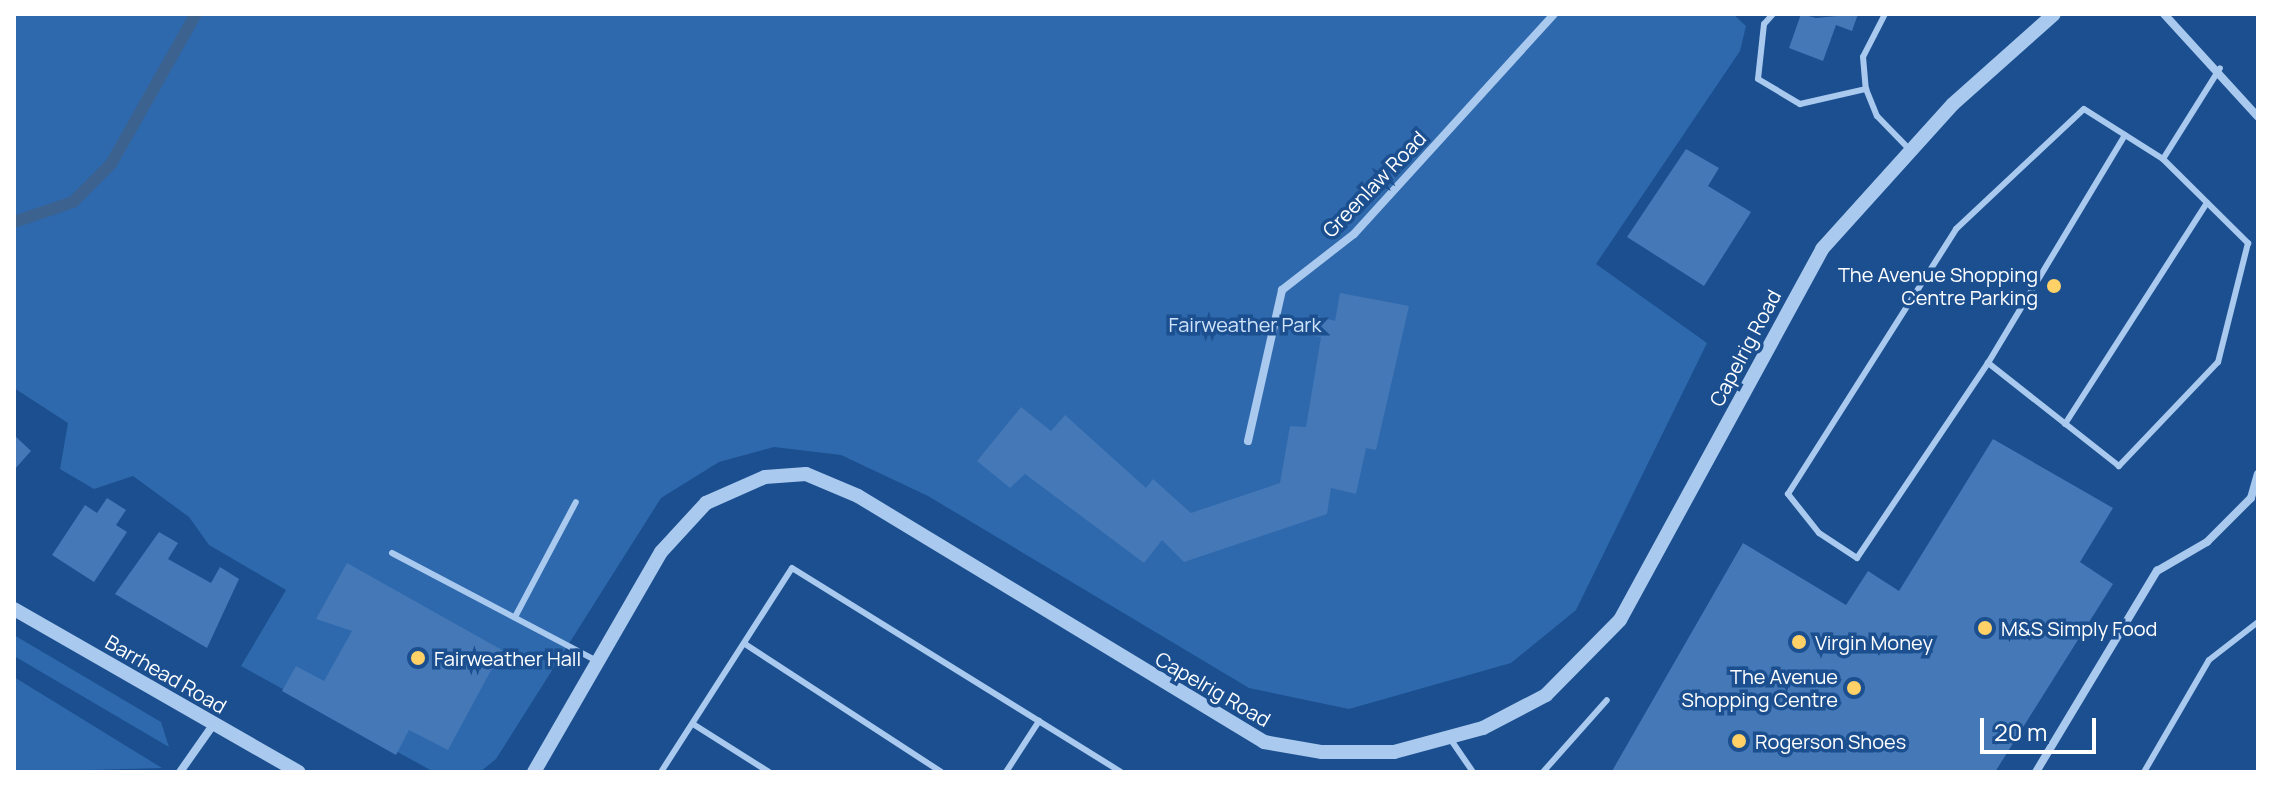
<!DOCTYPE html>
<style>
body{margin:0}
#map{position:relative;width:2272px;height:786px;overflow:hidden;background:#1b4f8f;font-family:Manrope,sans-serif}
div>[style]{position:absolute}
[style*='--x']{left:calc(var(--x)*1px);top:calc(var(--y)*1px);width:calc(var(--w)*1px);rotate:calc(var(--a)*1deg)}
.green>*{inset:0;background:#2e69ad}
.stream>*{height:12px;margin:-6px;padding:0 6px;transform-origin:6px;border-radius:6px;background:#3c6290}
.building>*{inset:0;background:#4478b7}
.service>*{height:6px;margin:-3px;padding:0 3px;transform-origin:3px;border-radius:3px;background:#a9c9ee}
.minor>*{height:8px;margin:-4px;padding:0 4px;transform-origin:4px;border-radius:4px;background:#a9c9ee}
.tertiary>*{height:14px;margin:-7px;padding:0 7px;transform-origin:7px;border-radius:7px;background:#a9c9ee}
.dots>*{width:22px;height:22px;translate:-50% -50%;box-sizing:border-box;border:4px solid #1b4f8f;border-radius:50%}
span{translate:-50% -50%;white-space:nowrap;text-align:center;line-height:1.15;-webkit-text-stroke:7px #1b4f8f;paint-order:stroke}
.street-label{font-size:20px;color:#fff}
.poi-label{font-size:20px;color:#fff}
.right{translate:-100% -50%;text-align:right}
.left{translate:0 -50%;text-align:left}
.park-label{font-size:20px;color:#cfe3fa}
.frame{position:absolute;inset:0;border:16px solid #fff;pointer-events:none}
.scale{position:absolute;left:1980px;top:718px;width:116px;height:36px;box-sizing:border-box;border:4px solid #fff;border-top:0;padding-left:10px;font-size:24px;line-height:28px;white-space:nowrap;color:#fff;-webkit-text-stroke:6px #1b4f8f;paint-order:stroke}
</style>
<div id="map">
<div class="green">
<div style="clip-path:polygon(14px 14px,1733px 14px,1746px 26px,1740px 51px,1596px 264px,1707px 343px,1576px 610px,1511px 663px,1349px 709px,1249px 688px,928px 496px,841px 455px,774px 447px,719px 462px,661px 498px,496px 759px,480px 772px,434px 772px,241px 666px,286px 590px,209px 545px,189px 517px,133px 476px,94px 489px,60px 469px,68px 423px,14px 388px)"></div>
<div style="clip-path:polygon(14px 635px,161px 722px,169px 747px,14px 656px)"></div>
<div style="clip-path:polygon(14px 677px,162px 768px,14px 772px)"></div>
</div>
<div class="stream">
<div style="--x:14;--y:222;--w:62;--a:-18.7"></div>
<div style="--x:73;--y:202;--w:54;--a:-45"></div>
<div style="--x:111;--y:164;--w:172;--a:-60.5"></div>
</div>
<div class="building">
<div style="clip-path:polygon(1801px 14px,1816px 18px,1858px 14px,1852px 31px,1836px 25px,1823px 61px,1789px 48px)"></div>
<div style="clip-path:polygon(1686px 149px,1719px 168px,1708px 186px,1751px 212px,1704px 286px,1627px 237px)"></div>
<div style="clip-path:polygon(1340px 293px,1409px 306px,1376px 450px,1366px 448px,1356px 494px,1331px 488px,1327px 514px,1184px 562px,1162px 540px,1144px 563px,1025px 474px,1010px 488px,977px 461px,1021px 407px,1051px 431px,1065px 415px,1146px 488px,1153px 479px,1191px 513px,1280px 483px,1290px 426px,1306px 427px,1321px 337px,1307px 335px,1311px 314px,1335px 321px)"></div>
<div style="clip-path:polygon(14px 435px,31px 451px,14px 470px)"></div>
<div style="clip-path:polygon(1993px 439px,2113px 508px,2080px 562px,2113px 584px,1995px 772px,1612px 771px,1743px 543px,1846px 605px,1868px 571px,1899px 591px)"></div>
<div style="clip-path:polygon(107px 498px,126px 510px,116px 525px,127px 532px,94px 582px,52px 555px,85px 505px,97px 513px)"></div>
<div style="clip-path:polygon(159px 532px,178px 543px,168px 559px,211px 583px,220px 567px,239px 579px,207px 648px,115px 594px)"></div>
<div style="clip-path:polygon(347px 563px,502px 650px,448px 750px,409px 730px,396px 755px,282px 691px,296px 666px,324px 681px,352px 631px,316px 619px)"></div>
</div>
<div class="service">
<div style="--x:1773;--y:14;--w:13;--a:132"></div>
<div style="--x:1764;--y:24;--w:55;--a:96.2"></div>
<div style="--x:1758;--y:79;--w:49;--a:30.8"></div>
<div style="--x:1800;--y:104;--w:68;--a:-12.8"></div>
<div style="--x:1885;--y:14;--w:48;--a:117.1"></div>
<div style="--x:1863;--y:57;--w:32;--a:85"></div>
<div style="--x:1866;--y:89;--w:29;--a:68"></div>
<div style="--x:1877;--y:116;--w:49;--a:45.8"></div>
<div style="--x:2163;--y:159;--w:120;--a:44.7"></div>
<div style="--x:2248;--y:243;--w:123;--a:104.1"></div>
<div style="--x:2218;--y:362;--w:144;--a:133.6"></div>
<div style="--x:2119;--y:466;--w:167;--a:-141.8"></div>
<div style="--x:1988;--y:363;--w:235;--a:123.9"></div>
<div style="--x:1857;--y:558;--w:45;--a:-146.7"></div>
<div style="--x:1819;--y:533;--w:50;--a:-128.5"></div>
<div style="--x:1788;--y:494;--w:314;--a:-57.6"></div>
<div style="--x:1956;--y:229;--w:175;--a:-43.2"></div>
<div style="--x:2084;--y:109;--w:93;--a:32.3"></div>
<div style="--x:2163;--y:159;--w:107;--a:-57.9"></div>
<div style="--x:1988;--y:363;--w:266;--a:-59"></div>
<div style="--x:2065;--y:424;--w:263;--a:-57.3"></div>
<div style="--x:392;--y:553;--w:232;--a:27.8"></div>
<div style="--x:515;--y:617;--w:130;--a:-62.1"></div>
<div style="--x:745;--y:644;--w:234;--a:33.1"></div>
<div style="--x:693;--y:724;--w:90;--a:32.3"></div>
<div style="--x:1449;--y:737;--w:42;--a:55.6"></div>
<div style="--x:661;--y:772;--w:242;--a:-57.3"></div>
<div style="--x:792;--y:568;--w:387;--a:31.8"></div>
<div style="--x:1006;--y:772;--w:61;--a:-57.1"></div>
<div style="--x:1543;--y:772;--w:96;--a:-48.4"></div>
<div style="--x:2144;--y:772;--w:129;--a:-59.9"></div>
<div style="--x:2209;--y:660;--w:62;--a:-37.8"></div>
</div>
<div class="minor">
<div style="--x:2164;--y:14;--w:139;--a:47.6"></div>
<div style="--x:1248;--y:441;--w:155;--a:-77.3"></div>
<div style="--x:1282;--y:290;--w:91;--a:-37.9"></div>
<div style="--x:1354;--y:234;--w:297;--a:-47.7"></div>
<div style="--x:180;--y:772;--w:57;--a:-54.9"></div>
<div style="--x:2036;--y:772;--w:235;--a:-59"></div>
<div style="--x:2157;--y:571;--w:58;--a:-30.1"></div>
<div style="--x:2207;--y:542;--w:62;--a:-45"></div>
<div style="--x:2251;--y:498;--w:25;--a:-74"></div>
</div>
<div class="tertiary">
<div style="--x:14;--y:609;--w:328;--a:29.8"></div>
<div style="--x:534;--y:772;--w:254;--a:-60"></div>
<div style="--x:661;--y:552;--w:67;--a:-47.4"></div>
<div style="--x:706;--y:503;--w:64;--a:-23.8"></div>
<div style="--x:765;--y:477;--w:41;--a:-4.2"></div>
<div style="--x:806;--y:474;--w:56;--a:22.9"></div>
<div style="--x:858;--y:496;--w:475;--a:31.2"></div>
<div style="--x:1264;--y:742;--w:59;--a:9.8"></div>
<div style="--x:1322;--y:752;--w:72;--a:0"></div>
<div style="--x:1394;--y:752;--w:92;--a:-15.1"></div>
<div style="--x:1483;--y:728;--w:71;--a:-27.6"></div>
<div style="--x:1546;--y:695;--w:105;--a:-45.4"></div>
<div style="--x:1620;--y:620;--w:422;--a:-61.4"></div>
<div style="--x:1822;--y:249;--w:195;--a:-47.9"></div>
<div style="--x:1953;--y:104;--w:135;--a:-41.7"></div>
</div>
<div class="dots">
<div style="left:2054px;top:286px;background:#ffd166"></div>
<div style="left:1985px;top:628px;background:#ffd166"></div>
<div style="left:1799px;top:642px;background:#ffd166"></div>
<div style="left:418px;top:658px;background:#ffd166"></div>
<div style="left:1854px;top:688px;background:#ffd166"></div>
<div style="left:1739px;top:741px;background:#ffd166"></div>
</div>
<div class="street-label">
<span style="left:1374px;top:184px;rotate:-46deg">Greenlaw Road</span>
<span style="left:1745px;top:348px;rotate:-62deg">Capelrig Road</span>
<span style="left:166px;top:674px;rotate:30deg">Barrhead Road</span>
<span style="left:1213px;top:689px;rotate:30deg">Capelrig Road</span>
</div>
<div class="poi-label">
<span class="right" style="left:2038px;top:286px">The Avenue Shopping<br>Centre Parking</span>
<span class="left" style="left:2001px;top:628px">M&amp;S Simply Food</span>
<span class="left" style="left:1815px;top:642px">Virgin Money</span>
<span class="left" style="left:434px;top:658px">Fairweather Hall</span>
<span class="right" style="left:1838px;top:688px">The Avenue<br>Shopping Centre</span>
<span class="left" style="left:1755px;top:741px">Rogerson Shoes</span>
</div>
<div class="park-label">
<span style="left:1245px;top:324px">Fairweather Park</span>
</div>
<div class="frame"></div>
<div class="scale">20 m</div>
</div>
